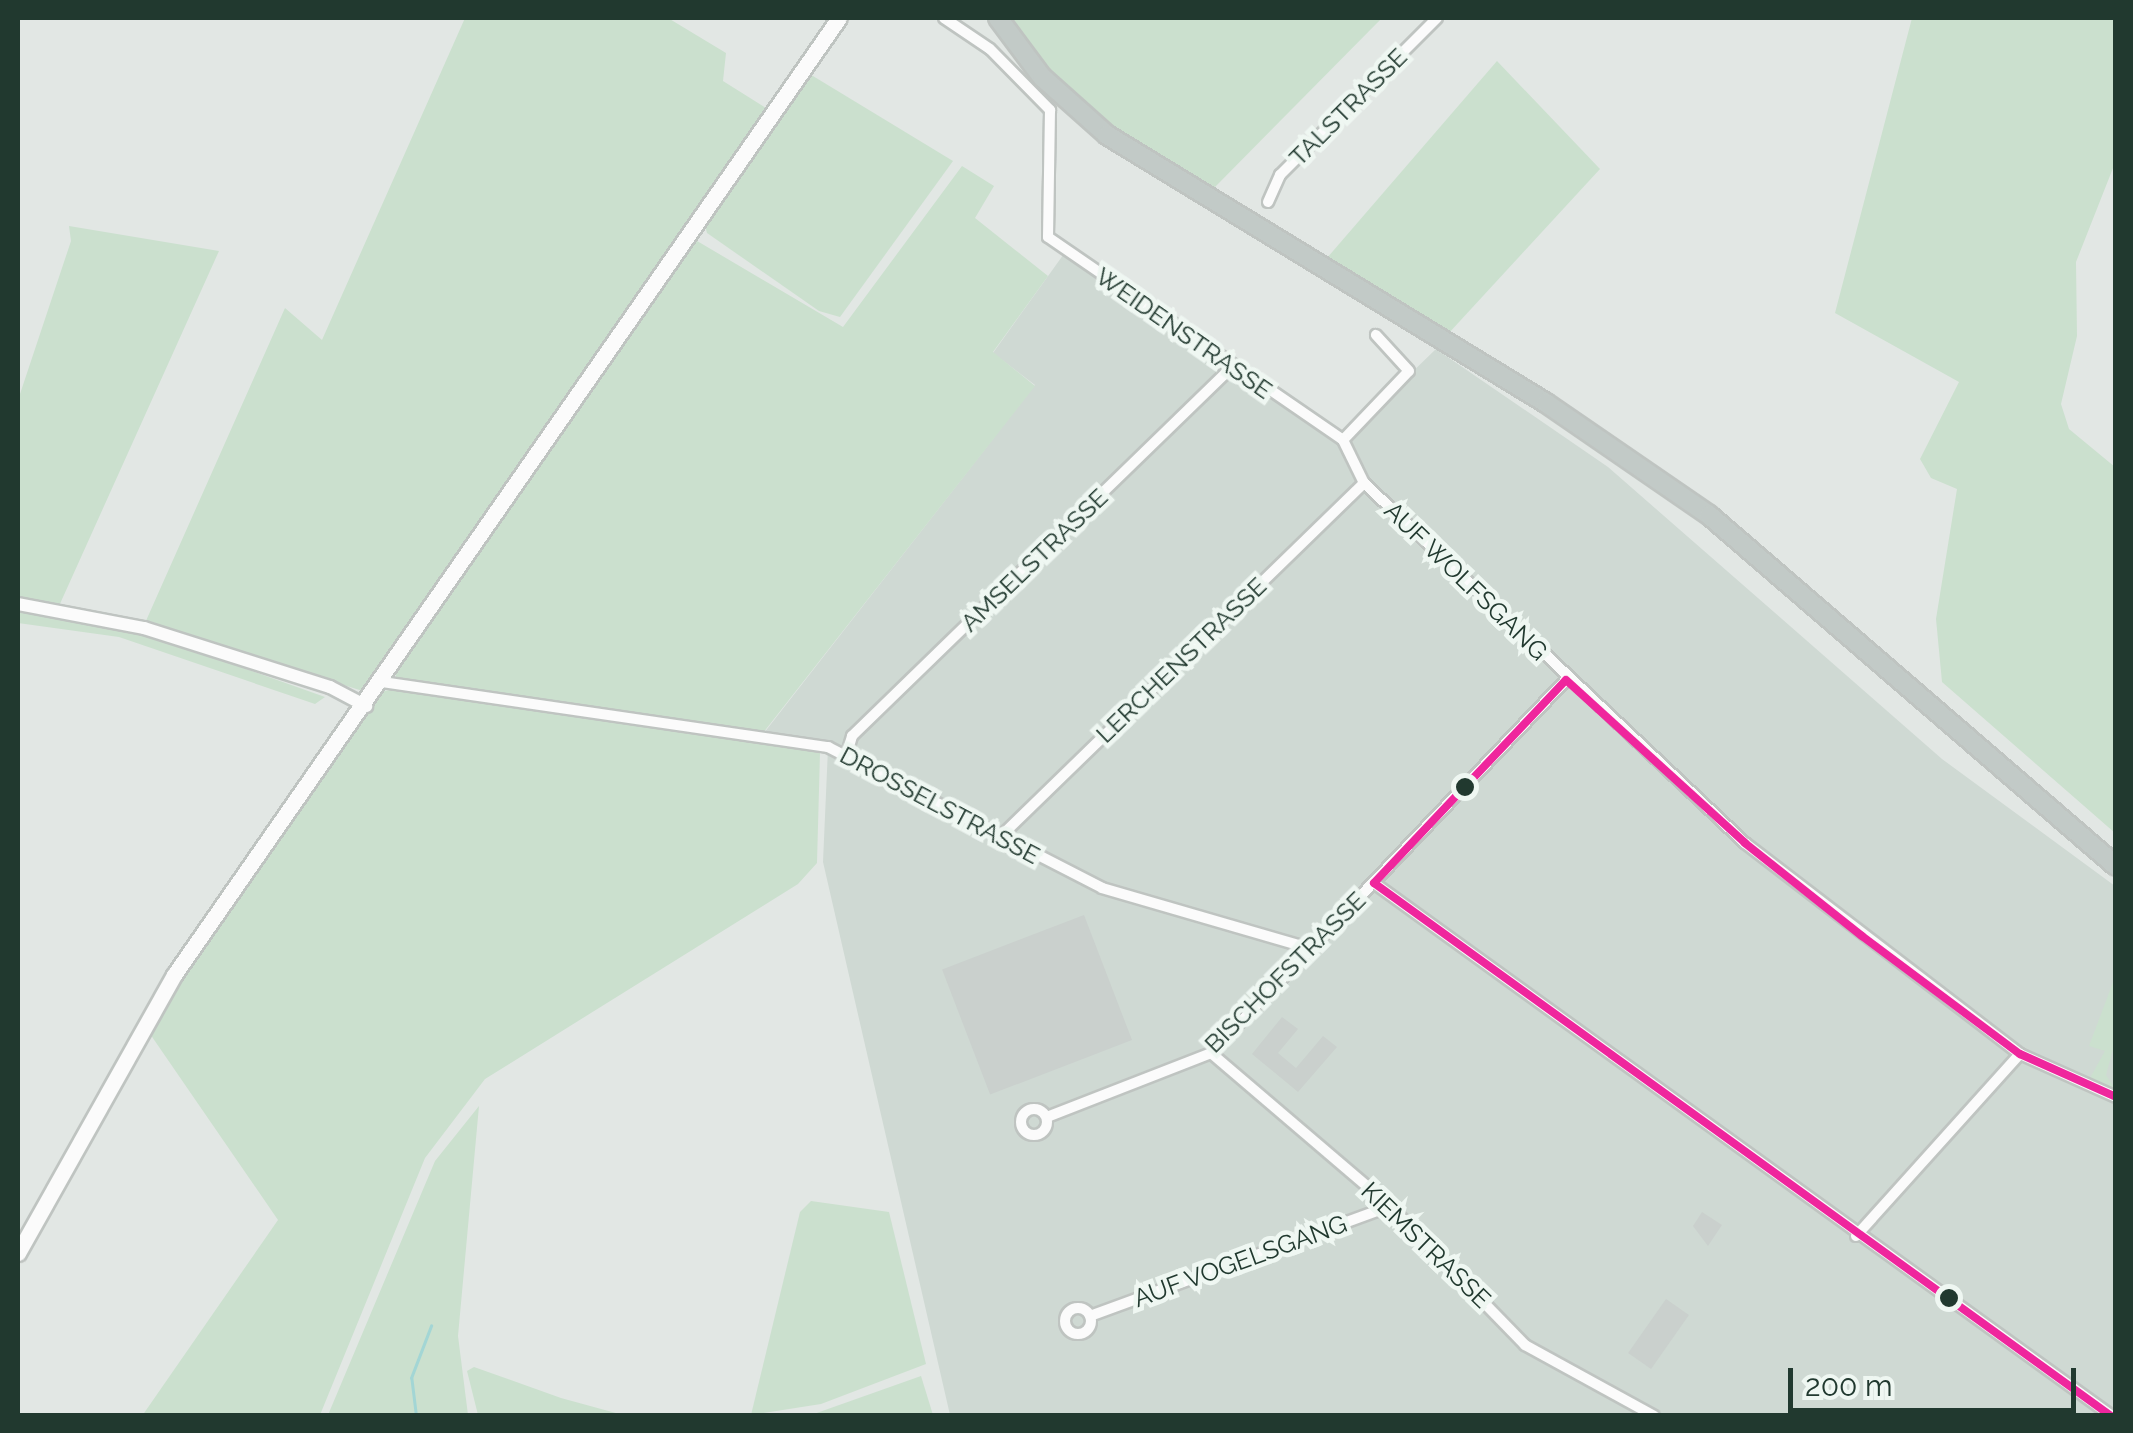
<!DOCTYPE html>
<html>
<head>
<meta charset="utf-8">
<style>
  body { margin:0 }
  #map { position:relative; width:2133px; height:1433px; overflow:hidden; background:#e2e7e4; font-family:Raleway,sans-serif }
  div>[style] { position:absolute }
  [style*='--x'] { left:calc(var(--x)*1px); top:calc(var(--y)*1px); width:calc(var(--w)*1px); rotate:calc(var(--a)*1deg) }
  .built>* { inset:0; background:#cfd9d3 }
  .green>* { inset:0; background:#cbe0ce }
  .stream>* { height:2.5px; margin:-1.25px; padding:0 1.25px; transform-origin:1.25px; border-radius:1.25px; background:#a3d6d5 }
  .building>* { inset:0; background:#cad0cd; transform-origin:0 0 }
  .roads { filter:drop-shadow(2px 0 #bfc4c1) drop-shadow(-2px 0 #bfc4c1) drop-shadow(0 2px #bfc4c1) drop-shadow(0 -2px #bfc4c1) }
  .minor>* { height:10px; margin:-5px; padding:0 5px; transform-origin:5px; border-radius:5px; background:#fbfbfb }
  .minor>.ring { margin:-5px; padding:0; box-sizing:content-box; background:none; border:10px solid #fbfbfb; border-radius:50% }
  .tertiary>* { height:12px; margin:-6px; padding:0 6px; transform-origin:6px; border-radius:6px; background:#fbfbfb }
  .secondary>* { height:15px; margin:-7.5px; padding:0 7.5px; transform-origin:7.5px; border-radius:7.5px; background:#fbfbfb }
  .trunk>* { height:18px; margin:-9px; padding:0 9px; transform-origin:9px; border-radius:9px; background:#c2cac7 }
  .bus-1>* { height:8px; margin:-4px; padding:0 4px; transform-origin:4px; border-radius:4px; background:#ef269d }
  .dots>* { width:28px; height:28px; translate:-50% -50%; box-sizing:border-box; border:5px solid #eff7f2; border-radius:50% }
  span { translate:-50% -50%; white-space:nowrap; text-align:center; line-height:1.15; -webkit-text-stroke:9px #eff7f2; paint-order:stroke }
  .street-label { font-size:25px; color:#21392f }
  .frame { position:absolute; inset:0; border:20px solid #21392f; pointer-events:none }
  .scale { position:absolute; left:1788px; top:1368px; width:288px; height:45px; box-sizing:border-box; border:5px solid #21392f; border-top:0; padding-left:12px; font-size:30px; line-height:35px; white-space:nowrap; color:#21392f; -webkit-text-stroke:8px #eff7f2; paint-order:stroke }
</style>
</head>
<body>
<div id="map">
  <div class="built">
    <div style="clip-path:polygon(1066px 251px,1342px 440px,1436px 349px,1608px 467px,1942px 759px,2115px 886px,2115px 1415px,950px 1415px,823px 862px,828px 748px,764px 733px,1035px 385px,993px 353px)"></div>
  </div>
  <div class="green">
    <div style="clip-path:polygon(465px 18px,668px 18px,726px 53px,723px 81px,769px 110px,366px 692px,145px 623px,285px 308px,322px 340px)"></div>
    <div style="clip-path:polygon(1009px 18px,1382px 18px,1214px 188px,1118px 133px,1056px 79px)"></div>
    <div style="clip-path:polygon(1912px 18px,2115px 18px,2115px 163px,2076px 262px,2077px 336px,2061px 404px,2069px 429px,2115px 467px,2115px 833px,1942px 682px,1936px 619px,1957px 489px,1931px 478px,1920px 459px,1959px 382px,1835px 313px)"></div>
    <div style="clip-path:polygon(1497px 61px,1600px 169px,1448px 334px,1327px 258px)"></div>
    <div style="clip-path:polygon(808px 73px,953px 161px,840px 317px,819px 311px,707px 233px,704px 222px)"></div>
    <div style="clip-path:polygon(962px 166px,994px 186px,975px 218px,1048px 276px,993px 352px,1035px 386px,763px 733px,396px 677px,395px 668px,692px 238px,843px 327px)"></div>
    <div style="clip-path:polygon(69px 226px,219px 251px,59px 606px,18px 601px,18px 400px,71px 241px)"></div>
    <div style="clip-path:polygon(18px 610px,153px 636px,325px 697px,315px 704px,119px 637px,18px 623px)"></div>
    <div style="clip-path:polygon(395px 689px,571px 709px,820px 753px,817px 863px,798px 884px,485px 1079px,425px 1158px,320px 1415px,142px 1416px,278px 1220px,148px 1031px,379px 692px)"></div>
    <div style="clip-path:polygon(2115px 977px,2115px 1042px,2106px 1075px,2115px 1089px,2090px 1078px,2105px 1051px,2089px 1046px)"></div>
    <div style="clip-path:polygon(479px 1106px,458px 1336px,468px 1415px,328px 1415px,435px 1161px)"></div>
    <div style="clip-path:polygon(811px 1201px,889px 1212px,926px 1364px,821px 1404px,751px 1415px,800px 1212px)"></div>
    <div style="clip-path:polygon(474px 1367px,561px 1398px,623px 1415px,478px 1415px,467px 1371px)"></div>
    <div style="clip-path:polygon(921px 1376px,933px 1415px,811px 1415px)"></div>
  </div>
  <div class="stream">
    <div style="--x:416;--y:1416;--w:38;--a:-97"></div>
    <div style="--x:411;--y:1378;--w:56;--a:-69"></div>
  </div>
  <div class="building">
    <div style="left:1084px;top:915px;width:134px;height:152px;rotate:69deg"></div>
    <div style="clip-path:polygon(1282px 1017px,1298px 1029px,1278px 1053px,1296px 1068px,1323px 1036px,1337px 1047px,1298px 1092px,1252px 1054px)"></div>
    <div style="clip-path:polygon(1702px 1212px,1722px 1225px,1708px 1246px,1693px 1226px)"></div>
    <div style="left:1666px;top:1299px;width:28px;height:66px;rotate:35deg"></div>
  </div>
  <div class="roads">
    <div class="minor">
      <div style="--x:944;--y:18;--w:55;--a:34"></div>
      <div style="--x:990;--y:49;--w:86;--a:45.5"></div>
      <div style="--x:1050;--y:110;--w:127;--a:90.9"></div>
      <div style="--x:1048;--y:237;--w:358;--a:34.5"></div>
      <div style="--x:1343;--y:440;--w:95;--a:-46.3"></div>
      <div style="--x:1409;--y:371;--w:49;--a:-132.5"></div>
      <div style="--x:1268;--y:202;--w:30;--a:-66"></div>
      <div style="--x:1280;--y:175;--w:222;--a:-45"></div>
      <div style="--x:1343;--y:440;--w:48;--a:64"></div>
      <div style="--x:1364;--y:483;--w:524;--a:43.38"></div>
      <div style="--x:1745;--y:843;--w:347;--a:37.5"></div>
      <div style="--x:2020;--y:1054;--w:105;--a:24.1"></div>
      <div style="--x:382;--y:682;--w:451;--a:8.3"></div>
      <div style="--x:828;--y:747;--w:308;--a:27.2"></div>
      <div style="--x:1102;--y:888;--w:216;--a:16.2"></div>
      <div style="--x:846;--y:757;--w:22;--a:-74"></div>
      <div style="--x:852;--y:736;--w:528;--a:-44.16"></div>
      <div style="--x:999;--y:838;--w:509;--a:-44.2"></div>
      <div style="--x:1374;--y:883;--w:910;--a:35.84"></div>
      <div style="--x:1211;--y:1053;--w:235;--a:40.5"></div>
      <div style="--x:1390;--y:1206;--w:194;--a:45.8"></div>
      <div style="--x:1525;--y:1345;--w:147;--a:28.8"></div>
      <div class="ring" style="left:1021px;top:1109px;width:16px;height:16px"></div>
      <div style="--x:1047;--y:1117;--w:176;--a:-21.3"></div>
      <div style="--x:1211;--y:1053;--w:515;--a:-46.42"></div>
      <div style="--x:1856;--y:1236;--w:245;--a:-48"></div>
      <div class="ring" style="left:1065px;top:1308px;width:16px;height:16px"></div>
      <div style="--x:1090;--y:1316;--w:320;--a:-20.1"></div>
    </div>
    <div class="tertiary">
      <div style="--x:18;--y:604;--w:128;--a:10.8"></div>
      <div style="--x:144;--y:628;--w:195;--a:17.6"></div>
      <div style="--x:330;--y:687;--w:41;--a:27.8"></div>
    </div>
    <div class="secondary">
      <div style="--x:18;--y:1253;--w:319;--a:-60.7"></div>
      <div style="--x:174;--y:975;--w:1165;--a:-55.21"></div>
    </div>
    <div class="trunk">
      <div style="--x:998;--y:18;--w:74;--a:53.3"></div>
      <div style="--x:1042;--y:77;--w:87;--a:41.7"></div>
      <div style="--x:1107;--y:135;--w:514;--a:31.4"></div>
      <div style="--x:1546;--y:403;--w:198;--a:34.5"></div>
      <div style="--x:1709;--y:515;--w:537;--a:40.77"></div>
    </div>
  </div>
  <div class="bus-1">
    <div style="--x:1566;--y:680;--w:242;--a:42.3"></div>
    <div style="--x:1745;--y:843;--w:149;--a:38.5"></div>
    <div style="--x:1862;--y:936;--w:197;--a:36.8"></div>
    <div style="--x:2020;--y:1054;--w:105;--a:24.1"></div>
    <div style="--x:1374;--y:883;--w:910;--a:35.87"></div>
    <div style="--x:1374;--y:883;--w:279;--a:-46.6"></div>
  </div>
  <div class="dots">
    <div style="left:1465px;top:787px;background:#21392f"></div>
    <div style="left:1949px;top:1298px;background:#21392f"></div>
  </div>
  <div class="street-label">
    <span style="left:1348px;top:107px;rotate:-45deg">TALSTRASSE</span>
    <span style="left:1184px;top:333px;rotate:35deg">WEIDENSTRASSE</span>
    <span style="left:1034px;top:560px;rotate:-44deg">AMSELSTRASSE</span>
    <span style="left:1466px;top:581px;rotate:44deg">AUF WOLFSGANG</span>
    <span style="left:1181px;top:660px;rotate:-44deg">LERCHENSTRASSE</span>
    <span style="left:940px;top:805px;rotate:28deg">DROSSELSTRASSE</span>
    <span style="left:1285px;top:972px;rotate:-45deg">BISCHOFSTRASSE</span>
    <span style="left:1426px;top:1245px;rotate:44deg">KIEMSTRASSE</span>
    <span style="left:1240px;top:1261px;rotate:-20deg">AUF VOGELSGANG</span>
  </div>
  <div class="frame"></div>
  <div class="scale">200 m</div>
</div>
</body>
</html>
